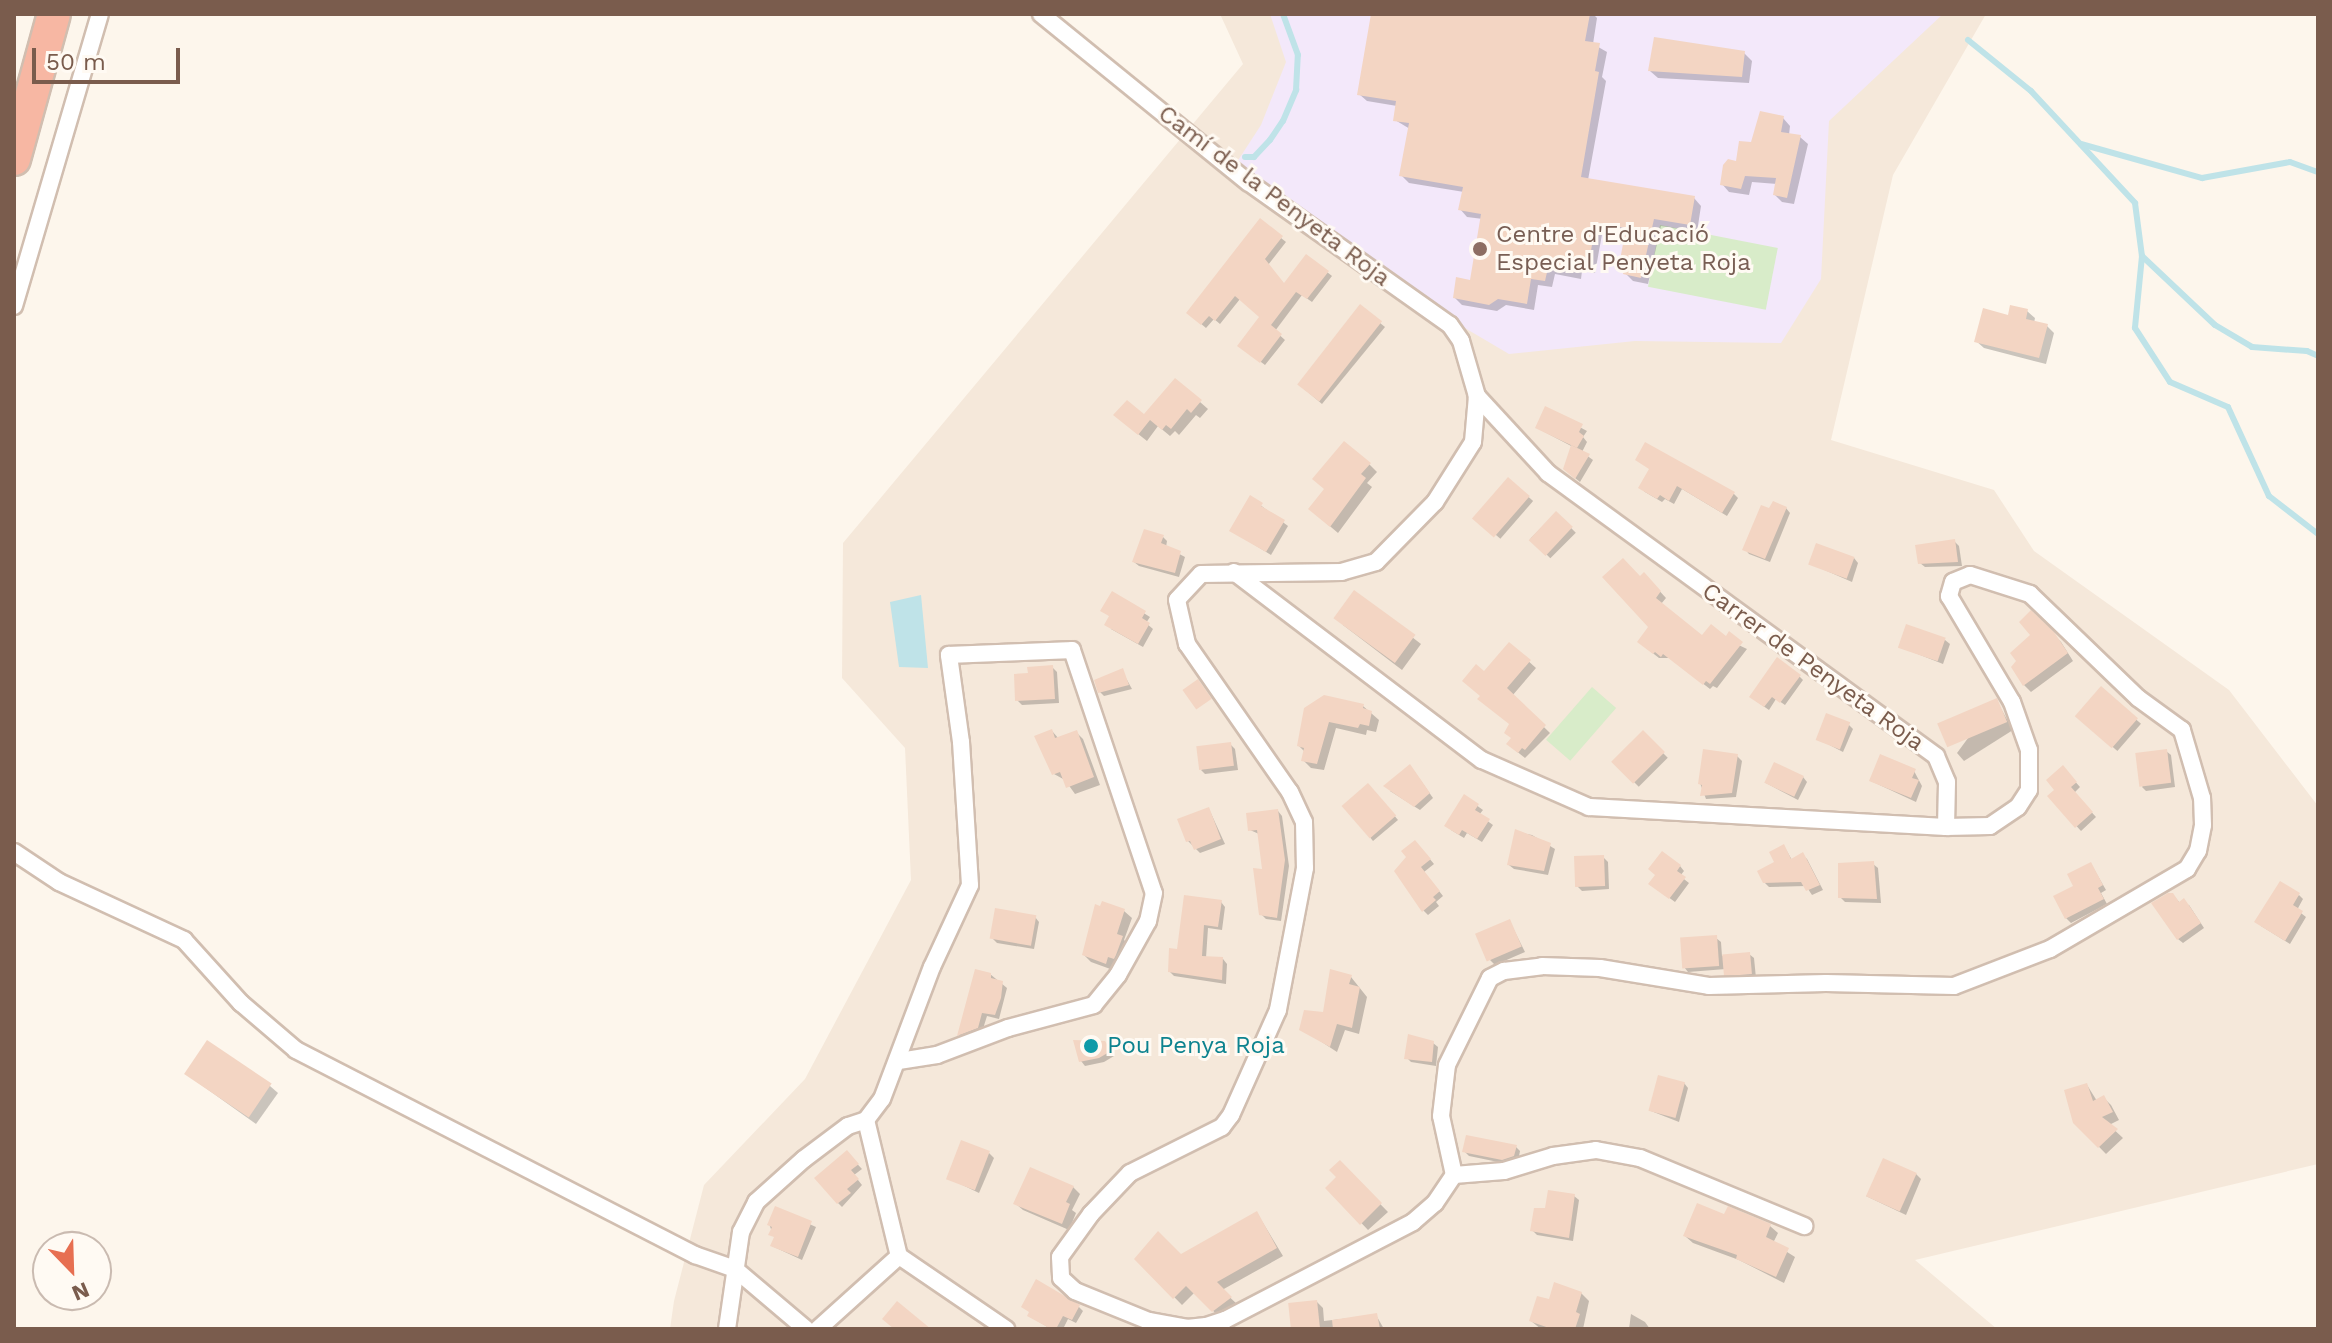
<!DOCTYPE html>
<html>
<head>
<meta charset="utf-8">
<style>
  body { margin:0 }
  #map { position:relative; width:2332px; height:1343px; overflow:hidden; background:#fdf6ec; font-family:"Work Sans",sans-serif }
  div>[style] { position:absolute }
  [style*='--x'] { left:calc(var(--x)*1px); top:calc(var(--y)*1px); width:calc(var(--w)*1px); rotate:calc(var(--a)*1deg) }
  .residential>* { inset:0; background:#f5e8da }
  .education>* { inset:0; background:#f3e8fa }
  .green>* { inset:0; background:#d8ecc9; transform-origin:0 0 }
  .water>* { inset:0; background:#bfe3e8 }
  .shadow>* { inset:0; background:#0003; transform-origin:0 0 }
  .stream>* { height:6px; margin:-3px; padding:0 3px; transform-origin:3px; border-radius:3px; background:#bfe3e8 }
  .building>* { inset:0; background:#f3d5c3; transform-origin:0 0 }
  .roads { filter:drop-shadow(2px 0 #d1beb0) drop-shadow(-2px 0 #d1beb0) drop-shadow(0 2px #d1beb0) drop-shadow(0 -2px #d1beb0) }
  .street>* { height:16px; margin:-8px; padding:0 8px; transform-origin:8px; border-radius:8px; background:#fff }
  .highway>* { height:32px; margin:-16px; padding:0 16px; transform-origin:16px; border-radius:16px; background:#f7b7a3 }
  .dots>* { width:22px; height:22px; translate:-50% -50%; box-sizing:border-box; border:4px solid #fffaf3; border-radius:50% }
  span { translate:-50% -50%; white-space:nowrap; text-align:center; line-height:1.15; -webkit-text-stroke:6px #fffaf3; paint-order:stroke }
  .street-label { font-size:24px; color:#7a5c4d }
  .education-label { font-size:24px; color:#785e54 }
  .left { translate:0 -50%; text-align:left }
  .culture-label { font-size:24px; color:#0d838f }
  .frame { position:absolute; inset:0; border:16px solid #7a5c4d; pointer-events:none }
  .north { position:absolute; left:32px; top:1231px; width:80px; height:80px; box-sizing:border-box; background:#fffaf3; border:2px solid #cabbb1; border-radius:50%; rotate:157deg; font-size:22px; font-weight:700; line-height:32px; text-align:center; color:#7a5c4d }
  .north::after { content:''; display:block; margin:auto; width:28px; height:36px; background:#e76f51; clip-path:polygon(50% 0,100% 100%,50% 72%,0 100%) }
  .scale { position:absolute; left:32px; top:48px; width:148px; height:36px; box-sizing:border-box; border:4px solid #7a5c4d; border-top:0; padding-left:10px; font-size:24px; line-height:28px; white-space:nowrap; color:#7a5c4d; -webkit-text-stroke:6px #fffaf3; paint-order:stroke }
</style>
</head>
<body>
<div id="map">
  <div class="residential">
    <div style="clip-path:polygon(1220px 14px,1986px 14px,1893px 175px,1831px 440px,1994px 490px,2034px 551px,2229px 690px,2318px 806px,2318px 1164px,1915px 1260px,1997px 1329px,670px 1329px,674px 1301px,704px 1185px,805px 1079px,911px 880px,905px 748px,842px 678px,843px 543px,1243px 64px)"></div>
  </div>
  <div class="education">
    <div style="clip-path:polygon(1270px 14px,1943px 14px,1829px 121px,1821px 279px,1781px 343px,1635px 341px,1509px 354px,1436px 311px,1235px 165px,1261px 125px,1286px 62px)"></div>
  </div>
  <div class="green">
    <div style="left:1660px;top:225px;width:120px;height:63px;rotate:11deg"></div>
    <div style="left:1592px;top:687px;width:32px;height:70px;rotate:41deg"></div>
  </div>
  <div class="water">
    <div style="clip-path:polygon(921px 595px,928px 668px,899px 667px,890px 602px)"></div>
  </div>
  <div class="shadow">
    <div style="clip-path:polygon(1373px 14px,1593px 14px,1597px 18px,1593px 44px,1607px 52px,1602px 77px,1606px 81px,1588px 180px,1694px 198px,1701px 206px,1697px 232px,1661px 226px,1648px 284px,1633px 281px,1625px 273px,1627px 264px,1622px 259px,1627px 234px,1603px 229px,1595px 273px,1582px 271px,1581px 279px,1555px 274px,1552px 287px,1538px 285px,1534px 310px,1506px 305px,1497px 311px,1462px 305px,1455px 298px,1472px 282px,1483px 219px,1467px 217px,1460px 209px,1464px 192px,1409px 183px,1402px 176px,1410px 129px,1395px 120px,1397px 106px,1367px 101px,1359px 94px)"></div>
    <div style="clip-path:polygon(1744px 53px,1752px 61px,1749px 83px,1658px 78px,1650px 71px)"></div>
    <div style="clip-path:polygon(1783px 118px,1790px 126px,1789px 135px,1800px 137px,1808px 144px,1794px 204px,1782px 202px,1775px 195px,1777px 184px,1752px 182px,1749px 195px,1729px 192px,1722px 184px,1752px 144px)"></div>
    <div style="clip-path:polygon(1281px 238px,1286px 242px,1268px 265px,1285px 285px,1327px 272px,1332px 276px,1312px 302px,1302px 295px,1275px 331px,1285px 340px,1265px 365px,1245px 350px,1262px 317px,1240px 299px,1220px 324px,1214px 319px,1206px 328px,1193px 317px)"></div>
    <div style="clip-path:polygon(1360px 307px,1385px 327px,1322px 404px,1303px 388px)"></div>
    <div style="clip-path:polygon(2027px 311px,2035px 318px,2034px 323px,2047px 326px,2054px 333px,2046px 364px,1984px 348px,1976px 341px,2009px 317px)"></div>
    <div style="clip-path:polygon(1200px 402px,1208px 409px,1200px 418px,1196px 415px,1179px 435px,1175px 431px,1170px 436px,1158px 426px,1147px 441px,1123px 422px)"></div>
    <div style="clip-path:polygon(1546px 409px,1587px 431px,1583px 437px,1587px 442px,1582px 452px,1593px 460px,1580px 482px,1570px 474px,1573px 447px,1537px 428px)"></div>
    <div style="clip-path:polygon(1646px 445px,1734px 494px,1738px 498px,1727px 516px,1682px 489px,1674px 504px,1665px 499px,1662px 502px,1645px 492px,1641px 488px,1651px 470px)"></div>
    <div style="clip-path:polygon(1369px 464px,1377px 472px,1367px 483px,1372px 487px,1338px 533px,1318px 516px)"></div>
    <div style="left:1509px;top:480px;width:32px;height:50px;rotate:41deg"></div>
    <div style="clip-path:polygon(1251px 498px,1288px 526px,1271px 555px,1232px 531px)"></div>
    <div style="clip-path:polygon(1786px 508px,1790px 513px,1770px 562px,1749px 554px,1745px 549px,1770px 511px)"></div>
    <div style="left:1556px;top:513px;width:28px;height:36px;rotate:45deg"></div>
    <div style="clip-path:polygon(1163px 537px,1167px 541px,1166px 547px,1185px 557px,1179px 577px,1139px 566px,1134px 562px)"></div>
    <div style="clip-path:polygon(1954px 541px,1959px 546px,1962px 566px,1925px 567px,1920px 563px)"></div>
    <div style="clip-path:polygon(1854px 558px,1858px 563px,1852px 582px,1811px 564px)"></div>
    <div style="clip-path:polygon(1644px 574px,1666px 598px,1661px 604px,1702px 638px,1726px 639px,1747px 649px,1717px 688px,1713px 686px,1710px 689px,1670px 658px,1659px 658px,1645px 647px,1651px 627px,1640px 578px)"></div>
    <div style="clip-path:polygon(1355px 593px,1421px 644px,1402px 670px,1343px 625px)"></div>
    <div style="clip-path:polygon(1113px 594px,1150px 617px,1146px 623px,1153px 629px,1143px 647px,1111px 629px,1111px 617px,1103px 611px)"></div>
    <div style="clip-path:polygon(2031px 613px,2061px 642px,2073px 661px,2031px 692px,2024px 685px,2032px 635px)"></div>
    <div style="clip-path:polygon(1945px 640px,1950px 644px,1943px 664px,1900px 647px)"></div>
    <div style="clip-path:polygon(1509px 644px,1536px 668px,1512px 696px,1550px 733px,1525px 758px,1515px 750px,1511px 725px,1484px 674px)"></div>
    <div style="clip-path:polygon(1052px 667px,1057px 672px,1059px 703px,1022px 705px,1017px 700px)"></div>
    <div style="clip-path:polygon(1122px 671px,1132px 689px,1104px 696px,1100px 692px)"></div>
    <div style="clip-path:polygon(1799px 676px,1803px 680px,1785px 705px,1776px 699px,1769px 710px,1756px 701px)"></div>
    <div style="left:2101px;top:689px;width:53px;height:36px;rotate:41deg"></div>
    <div style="clip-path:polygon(1996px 700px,2013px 730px,1964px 761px,1957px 753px)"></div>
    <div style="clip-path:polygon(1363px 706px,1379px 720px,1376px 732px,1367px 730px,1366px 735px,1336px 728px,1324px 770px,1311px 768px,1304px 761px,1305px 752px,1299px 746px,1306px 710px)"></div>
    <div style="clip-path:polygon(1848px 724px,1853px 729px,1843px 752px,1818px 739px)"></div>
    <div style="clip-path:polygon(1052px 731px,1059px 739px,1076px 732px,1083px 739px,1100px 785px,1075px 794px,1065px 780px,1054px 774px,1036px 737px)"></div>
    <div style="left:1643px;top:733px;width:35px;height:41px;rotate:45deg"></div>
    <div style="clip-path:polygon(1231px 745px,1235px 749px,1238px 770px,1205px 774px,1201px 770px)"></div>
    <div style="clip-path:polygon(2166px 751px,2171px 755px,2175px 787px,2146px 791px,2142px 787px)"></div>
    <div style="clip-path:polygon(1737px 756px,1742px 761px,1736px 797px,1706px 799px,1700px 783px)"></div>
    <div style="clip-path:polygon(2063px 768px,2080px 787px,2074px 793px,2096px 817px,2081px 831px,2050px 797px,2057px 790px)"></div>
    <div style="clip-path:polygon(1414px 771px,1433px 798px,1420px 810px,1390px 791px)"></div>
    <div style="clip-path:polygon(1914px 771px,1922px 786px,1916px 802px,1871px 781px)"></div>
    <div style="clip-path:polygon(1803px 777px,1807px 782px,1798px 800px,1766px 783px)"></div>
    <div style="clip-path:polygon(1373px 790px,1398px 820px,1373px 841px,1369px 836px)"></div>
    <div style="clip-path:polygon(1465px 797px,1483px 810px,1479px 815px,1493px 825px,1482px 842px,1467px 833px,1464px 838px,1451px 830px)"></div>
    <div style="clip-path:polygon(1209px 809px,1225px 844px,1200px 853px,1188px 841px)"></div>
    <div style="clip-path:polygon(1278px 811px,1282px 816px,1289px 866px,1281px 921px,1266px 919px,1261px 914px,1264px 872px,1259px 834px,1250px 830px)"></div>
    <div style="clip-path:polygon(1517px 832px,1532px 835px,1555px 849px,1548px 875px,1514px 869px,1509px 865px)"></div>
    <div style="clip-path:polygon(1784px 846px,1792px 860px,1802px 855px,1807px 859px,1823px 890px,1812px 895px,1806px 886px,1769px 887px,1764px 882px)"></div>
    <div style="clip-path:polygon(1420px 847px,1434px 864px,1424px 872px,1443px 896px,1436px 902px,1439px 906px,1428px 915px,1423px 910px)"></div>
    <div style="clip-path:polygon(1603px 857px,1608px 862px,1609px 889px,1582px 891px,1577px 886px)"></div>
    <div style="clip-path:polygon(1873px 864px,1878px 868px,1881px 903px,1845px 902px,1840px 897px)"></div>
    <div style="clip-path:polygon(2091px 864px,2106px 890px,2101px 893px,2107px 904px,2071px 923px,2066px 918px,2076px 887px)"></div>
    <div style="clip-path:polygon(1680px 866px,1684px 871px,1680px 876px,1689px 883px,1675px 902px,1656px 888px)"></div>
    <div style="clip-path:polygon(2173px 895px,2180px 903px,2189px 905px,2204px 928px,2183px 943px,2178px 939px)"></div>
    <div style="clip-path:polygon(2299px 895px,2303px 899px,2297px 910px,2306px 917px,2290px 944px,2261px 926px)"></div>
    <div style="clip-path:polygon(1221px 902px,1225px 907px,1222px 930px,1208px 928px,1206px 958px,1223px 959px,1227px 964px,1226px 984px,1174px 976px,1170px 972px,1178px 951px)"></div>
    <div style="clip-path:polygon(1124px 911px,1132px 918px,1124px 940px,1129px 945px,1113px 970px,1091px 962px,1084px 955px)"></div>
    <div style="clip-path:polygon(1035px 917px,1039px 922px,1034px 949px,997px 943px,992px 938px)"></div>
    <div style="clip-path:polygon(1510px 922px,1525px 952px,1495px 965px,1490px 960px)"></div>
    <div style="clip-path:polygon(1716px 938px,1721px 942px,1722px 956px,1749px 954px,1754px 958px,1756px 978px,1731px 978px,1726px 969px,1688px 972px,1684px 967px)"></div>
    <div style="clip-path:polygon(990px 974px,1007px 988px,999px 1019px,987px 1016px,982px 1032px,963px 1039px,959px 1035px)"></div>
    <div style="clip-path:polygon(1351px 977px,1367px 997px,1359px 1034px,1345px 1030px,1337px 1052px,1302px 1029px,1324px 1014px)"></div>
    <div style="clip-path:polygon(1433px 1043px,1438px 1047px,1436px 1066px,1411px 1062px,1407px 1058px)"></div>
    <div style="clip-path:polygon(1109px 1048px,1114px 1056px,1104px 1062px,1085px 1066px,1081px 1061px)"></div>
    <div style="clip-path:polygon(186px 1074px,270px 1086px,278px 1093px,256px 1124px)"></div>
    <div style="clip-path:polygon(1684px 1083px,1688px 1088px,1679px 1122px,1651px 1111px)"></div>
    <div style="clip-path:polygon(2087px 1085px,2097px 1101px,2104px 1098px,2111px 1105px,2119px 1120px,2109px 1125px,2123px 1138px,2106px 1154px,2075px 1122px)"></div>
    <div style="clip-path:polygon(1516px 1147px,1520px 1151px,1518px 1161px,1508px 1164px,1469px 1156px,1464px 1151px)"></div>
    <div style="clip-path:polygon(847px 1153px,862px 1169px,854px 1175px,862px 1185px,842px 1207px,838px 1203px)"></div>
    <div style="clip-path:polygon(989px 1153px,994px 1158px,979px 1193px,948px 1178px)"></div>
    <div style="clip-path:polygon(1340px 1163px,1388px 1212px,1368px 1230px,1328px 1188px,1339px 1177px)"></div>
    <div style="clip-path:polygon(1916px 1174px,1921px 1179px,1906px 1215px,1866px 1196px)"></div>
    <div style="clip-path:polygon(1073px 1187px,1080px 1194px,1072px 1210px,1076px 1213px,1069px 1230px,1023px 1210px,1015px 1203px)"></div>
    <div style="clip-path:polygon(1574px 1196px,1579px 1200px,1573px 1241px,1537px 1235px,1532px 1230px,1546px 1210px)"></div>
    <div style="clip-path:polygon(776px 1209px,816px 1227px,802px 1260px,772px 1246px,775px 1239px,769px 1224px)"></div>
    <div style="clip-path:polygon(1729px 1209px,1770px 1226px,1778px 1233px,1773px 1243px,1795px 1257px,1784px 1283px,1739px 1260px,1693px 1243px,1685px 1236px,1725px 1217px)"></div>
    <div style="clip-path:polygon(1257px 1213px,1283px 1256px,1222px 1290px,1238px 1305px,1220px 1318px,1195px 1292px,1182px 1305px,1137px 1259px,1181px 1257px)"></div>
    <div style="clip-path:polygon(1581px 1293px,1589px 1301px,1583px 1329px,1541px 1329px,1531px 1321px,1550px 1302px)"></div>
    <div style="clip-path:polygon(1317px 1302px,1323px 1308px,1324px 1321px,1376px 1315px,1384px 1329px,1293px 1329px)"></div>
    <div style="clip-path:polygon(1078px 1306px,1083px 1311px,1076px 1323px,1068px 1319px,1063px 1329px,1051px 1329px,1029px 1316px)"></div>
    <div style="clip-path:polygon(1631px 1314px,1645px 1322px,1650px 1329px,1629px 1329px)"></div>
  </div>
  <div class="stream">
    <div style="--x:1968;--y:40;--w:81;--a:39"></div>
    <div style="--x:2031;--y:91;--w:153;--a:47.1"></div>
    <div style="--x:2135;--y:203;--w:53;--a:82.5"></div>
    <div style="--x:2142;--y:256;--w:72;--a:95.6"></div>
    <div style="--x:2135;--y:328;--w:64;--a:57.1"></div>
    <div style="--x:2170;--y:382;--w:63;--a:23.3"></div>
    <div style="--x:2228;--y:407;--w:98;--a:65.3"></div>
    <div style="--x:2269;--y:496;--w:62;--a:37.8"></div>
    <div style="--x:2081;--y:144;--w:126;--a:15.7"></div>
    <div style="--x:2202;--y:178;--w:89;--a:-10.3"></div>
    <div style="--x:2290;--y:162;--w:30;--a:20"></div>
    <div style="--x:1245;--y:157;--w:9;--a:0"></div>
    <div style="--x:1254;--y:157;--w:23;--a:-47"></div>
    <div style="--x:1270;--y:140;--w:23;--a:-56"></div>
    <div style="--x:1283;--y:121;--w:34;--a:-67"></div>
    <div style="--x:1296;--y:90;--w:35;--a:-87"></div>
    <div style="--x:1298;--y:55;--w:44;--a:-110.1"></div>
    <div style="--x:2142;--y:256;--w:100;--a:43.4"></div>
    <div style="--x:2215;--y:325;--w:43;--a:30.7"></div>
    <div style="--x:2252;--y:347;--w:55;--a:4.2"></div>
    <div style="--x:2307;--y:351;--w:12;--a:24"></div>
  </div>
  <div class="building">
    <div style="clip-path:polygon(1371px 14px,1590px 14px,1585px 41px,1600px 43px,1595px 71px,1599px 72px,1581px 177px,1695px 196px,1690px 225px,1654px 219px,1641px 278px,1623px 274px,1625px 261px,1620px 260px,1626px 228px,1596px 223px,1588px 267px,1575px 265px,1574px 272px,1548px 268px,1545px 281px,1531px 279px,1527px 304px,1498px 299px,1489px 305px,1453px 298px,1456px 277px,1470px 280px,1481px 214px,1458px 210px,1463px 187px,1399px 176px,1409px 123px,1393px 121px,1396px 101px,1357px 95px)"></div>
    <div style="clip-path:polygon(1654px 37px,1745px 51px,1742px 77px,1648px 71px)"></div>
    <div style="clip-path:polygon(1760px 111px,1784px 116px,1781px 132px,1801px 135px,1787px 198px,1773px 195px,1776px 178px,1745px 176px,1741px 189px,1720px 185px,1723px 165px,1728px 159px,1736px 161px,1739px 141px,1751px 142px)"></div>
    <div style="clip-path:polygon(1260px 218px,1283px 236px,1265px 259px,1284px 283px,1306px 254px,1329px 271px,1307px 299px,1296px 292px,1290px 300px,1271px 325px,1282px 334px,1260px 363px,1237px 346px,1259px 317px,1235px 296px,1215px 321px,1209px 316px,1201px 325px,1186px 313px)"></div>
    <div style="left:1360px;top:304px;width:28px;height:102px;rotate:38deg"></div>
    <div style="clip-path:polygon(2010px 305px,2028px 309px,2026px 319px,2048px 324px,2039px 358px,1974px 342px,1983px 308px,2008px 315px)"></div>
    <div style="clip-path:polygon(1175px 378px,1202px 400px,1191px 413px,1187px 409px,1171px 429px,1166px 425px,1162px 430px,1150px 420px,1138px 435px,1113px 415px,1127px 400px,1144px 414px)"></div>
    <div style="clip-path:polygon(1545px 406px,1583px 424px,1579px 432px,1584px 436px,1577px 448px,1535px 428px)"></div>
    <div style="clip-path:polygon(1344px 441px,1371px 463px,1361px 474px,1366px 478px,1330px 527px,1308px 509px,1324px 489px,1312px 479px)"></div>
    <div style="clip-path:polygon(1645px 442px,1735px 492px,1722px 513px,1677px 486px,1669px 501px,1660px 495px,1657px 499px,1638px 488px,1649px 469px,1635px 460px)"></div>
    <div style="clip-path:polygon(1571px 445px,1590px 454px,1575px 479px,1563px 469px)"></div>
    <div style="left:1508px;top:477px;width:29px;height:55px;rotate:41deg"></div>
    <div style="clip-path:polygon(1250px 495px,1263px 503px,1261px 506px,1285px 520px,1266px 552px,1229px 531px)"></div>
    <div style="clip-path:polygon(1773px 501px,1787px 507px,1765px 559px,1742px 550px,1761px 505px,1769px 508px)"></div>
    <div style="left:1556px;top:511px;width:23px;height:40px;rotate:43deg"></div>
    <div style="clip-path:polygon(1144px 529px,1164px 535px,1161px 543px,1181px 551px,1175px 573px,1132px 562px)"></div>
    <div style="clip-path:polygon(1955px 539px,1958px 562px,1918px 564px,1915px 545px)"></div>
    <div style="left:1816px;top:543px;width:41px;height:23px;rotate:20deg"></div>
    <div style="clip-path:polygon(1623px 558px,1640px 576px,1644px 572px,1661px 591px,1656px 598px,1702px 635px,1711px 624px,1726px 636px,1729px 631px,1743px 642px,1710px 684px,1706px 681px,1703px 685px,1663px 654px,1661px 657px,1655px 652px,1653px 654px,1637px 642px,1648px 627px,1602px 577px)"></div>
    <div style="left:1354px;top:590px;width:76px;height:35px;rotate:36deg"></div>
    <div style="clip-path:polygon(1112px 591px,1146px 611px,1142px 618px,1150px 623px,1138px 644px,1104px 625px,1109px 616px,1100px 611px)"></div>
    <div style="clip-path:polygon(2031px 610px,2054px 632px,2068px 653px,2023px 686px,2011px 667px,2016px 661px,2010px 653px,2030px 635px,2019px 622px)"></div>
    <div style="left:1906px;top:624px;width:42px;height:25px;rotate:19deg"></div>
    <div style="clip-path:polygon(1509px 642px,1531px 660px,1507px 688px,1546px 725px,1525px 750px,1522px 748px,1518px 753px,1506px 744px,1511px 738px,1504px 733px,1509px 724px,1477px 699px,1480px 696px,1462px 681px,1476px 664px,1484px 671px)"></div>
    <div style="clip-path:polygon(1777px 657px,1801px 675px,1780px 703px,1772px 697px,1764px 707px,1749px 697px)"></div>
    <div style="clip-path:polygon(1053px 665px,1055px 699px,1015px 701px,1014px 674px,1028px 673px,1027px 667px)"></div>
    <div style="clip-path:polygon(1123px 668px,1129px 685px,1098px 693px,1094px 680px)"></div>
    <div style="left:1198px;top:679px;width:24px;height:19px;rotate:55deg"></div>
    <div style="left:2101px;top:686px;width:49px;height:40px;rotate:41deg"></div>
    <div style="clip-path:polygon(1324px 695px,1364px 704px,1363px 708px,1372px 711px,1369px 726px,1360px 724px,1358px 728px,1329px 722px,1317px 764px,1301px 761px,1304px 748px,1297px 746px,1304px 708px)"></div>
    <div style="left:1997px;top:698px;width:26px;height:65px;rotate:67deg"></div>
    <div style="left:1826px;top:713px;width:26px;height:29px;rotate:21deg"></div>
    <div style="clip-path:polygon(1052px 729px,1055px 738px,1077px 730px,1094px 777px,1066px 788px,1060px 772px,1052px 775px,1034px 736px)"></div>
    <div style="left:1643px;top:730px;width:31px;height:45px;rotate:45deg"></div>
    <div style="left:1231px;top:742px;width:24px;height:35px;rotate:83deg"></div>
    <div style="clip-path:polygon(1703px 749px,1738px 754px,1732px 793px,1700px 796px,1702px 785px,1698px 784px)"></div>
    <div style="left:2167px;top:749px;width:34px;height:32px;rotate:83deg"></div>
    <div style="clip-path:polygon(1880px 754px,1916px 769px,1912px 778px,1919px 780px,1911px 798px,1869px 781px)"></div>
    <div style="left:1774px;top:762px;width:33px;height:23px;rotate:25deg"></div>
    <div style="clip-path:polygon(1410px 764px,1430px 793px,1414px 807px,1383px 786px)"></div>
    <div style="clip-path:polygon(2063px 765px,2077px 782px,2071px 787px,2093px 812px,2075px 828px,2047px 796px,2054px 790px,2046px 780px)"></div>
    <div style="left:1368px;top:783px;width:43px;height:35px;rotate:49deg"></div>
    <div style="clip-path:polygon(1464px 794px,1479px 804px,1475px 810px,1490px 819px,1477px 839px,1462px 830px,1459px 835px,1444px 826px)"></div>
    <div style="clip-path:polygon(1209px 807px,1221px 839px,1194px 850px,1190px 841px,1186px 842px,1177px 819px)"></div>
    <div style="clip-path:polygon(1278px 809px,1285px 860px,1277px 918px,1259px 915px,1253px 868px,1262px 869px,1257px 830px,1248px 831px,1246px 813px)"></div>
    <div style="clip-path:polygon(1515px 829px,1551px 843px,1544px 871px,1507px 865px)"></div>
    <div style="clip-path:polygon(1415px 840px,1431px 859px,1421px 867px,1440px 891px,1433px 897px,1436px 900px,1422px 912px,1394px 871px,1406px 857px,1401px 851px)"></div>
    <div style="clip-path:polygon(1784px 844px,1791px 859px,1803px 852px,1820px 885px,1806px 891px,1801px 882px,1763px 883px,1757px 871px,1774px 862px,1769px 852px)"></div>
    <div style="clip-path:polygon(1662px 851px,1681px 865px,1677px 871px,1686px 877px,1669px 899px,1648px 884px,1655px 875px,1648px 869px)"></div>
    <div style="left:1604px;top:855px;width:31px;height:30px;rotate:88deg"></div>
    <div style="clip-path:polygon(1874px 861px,1877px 899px,1838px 898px,1838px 863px)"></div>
    <div style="clip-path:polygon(2091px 862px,2103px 885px,2098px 888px,2104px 899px,2065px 919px,2053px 896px,2073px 886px,2067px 874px)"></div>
    <div style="clip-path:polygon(2280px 881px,2300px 893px,2293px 905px,2303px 911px,2285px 941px,2254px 922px)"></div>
    <div style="clip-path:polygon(2168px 893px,2173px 893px,2179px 902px,2184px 898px,2201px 923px,2177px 940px,2151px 903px)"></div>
    <div style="clip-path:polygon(1184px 895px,1222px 900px,1218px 927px,1204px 925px,1202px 956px,1223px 957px,1222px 980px,1168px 972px,1169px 948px,1177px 949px)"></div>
    <div style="clip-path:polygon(1102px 901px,1125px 909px,1117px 934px,1123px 936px,1116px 955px,1114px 959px,1108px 957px,1106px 964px,1082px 955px,1095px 904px,1100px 906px)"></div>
    <div style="left:995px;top:908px;width:42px;height:31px;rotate:10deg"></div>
    <div style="left:1510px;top:919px;width:30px;height:38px;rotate:67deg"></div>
    <div style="left:1717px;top:935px;width:31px;height:37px;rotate:86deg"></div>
    <div style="left:1750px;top:952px;width:22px;height:28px;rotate:85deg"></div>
    <div style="clip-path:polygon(975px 969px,991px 973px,991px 978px,1003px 981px,1001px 998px,995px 1015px,982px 1013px,978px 1028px,957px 1036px)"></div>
    <div style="clip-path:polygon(1330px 969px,1352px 975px,1349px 984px,1360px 987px,1352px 1028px,1337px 1024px,1330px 1047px,1299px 1030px,1304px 1010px,1323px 1012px)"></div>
    <div style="clip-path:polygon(1408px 1034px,1434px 1041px,1432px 1062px,1404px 1059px)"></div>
    <div style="left:207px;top:1040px;width:78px;height:41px;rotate:34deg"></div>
    <div style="clip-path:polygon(1073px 1040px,1105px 1041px,1111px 1051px,1099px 1058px,1079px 1062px)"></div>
    <div style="left:1658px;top:1075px;width:28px;height:37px;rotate:15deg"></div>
    <div style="clip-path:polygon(2087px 1083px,2093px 1101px,2104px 1095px,2113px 1112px,2102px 1117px,2118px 1129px,2098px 1148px,2073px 1123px,2064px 1090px)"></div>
    <div style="clip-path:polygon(1466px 1135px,1517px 1145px,1514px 1156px,1502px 1160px,1462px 1152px)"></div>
    <div style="left:961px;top:1140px;width:31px;height:42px;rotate:21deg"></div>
    <div style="clip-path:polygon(847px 1150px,859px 1164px,851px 1170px,859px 1179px,847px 1189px,851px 1193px,837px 1204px,814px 1178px)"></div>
    <div style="left:1883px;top:1158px;width:37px;height:42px;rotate:24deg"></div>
    <div style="clip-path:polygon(1340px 1160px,1382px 1203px,1360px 1225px,1325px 1188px,1336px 1177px,1329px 1170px)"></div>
    <div style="clip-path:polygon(1030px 1167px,1074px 1186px,1066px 1202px,1070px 1204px,1062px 1224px,1013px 1204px)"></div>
    <div style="clip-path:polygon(1548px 1190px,1575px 1194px,1569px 1238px,1530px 1231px,1534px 1208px,1545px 1208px)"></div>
    <div style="clip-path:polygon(1697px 1203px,1724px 1214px,1728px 1206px,1771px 1224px,1766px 1237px,1789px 1248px,1776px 1277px,1736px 1259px,1737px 1255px,1683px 1236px)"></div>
    <div style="clip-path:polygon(775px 1206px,812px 1221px,798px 1257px,770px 1246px,774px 1237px,768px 1235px,772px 1227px,767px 1225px)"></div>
    <div style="clip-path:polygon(1257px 1211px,1277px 1248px,1217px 1282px,1232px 1297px,1212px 1312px,1186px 1286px,1173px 1299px,1134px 1259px,1158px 1231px,1181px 1254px)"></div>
    <div style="clip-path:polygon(1036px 1279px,1080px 1305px,1072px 1320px,1063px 1316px,1056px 1329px,1051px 1329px,1027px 1316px,1029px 1312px,1021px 1307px)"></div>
    <div style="clip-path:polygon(1554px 1282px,1582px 1292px,1576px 1312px,1580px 1314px,1575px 1329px,1552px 1329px,1529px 1321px,1537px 1296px,1549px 1299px)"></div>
    <div style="left:1317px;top:1300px;width:29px;height:29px;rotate:84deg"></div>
    <div style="clip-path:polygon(897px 1301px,931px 1329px,894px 1329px,882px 1319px)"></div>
    <div style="clip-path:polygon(1377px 1313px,1380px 1329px,1333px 1329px,1332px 1320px)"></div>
  </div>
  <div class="roads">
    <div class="street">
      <div style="--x:1041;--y:14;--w:267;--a:39.1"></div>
      <div style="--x:1248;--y:182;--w:247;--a:35.3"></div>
      <div style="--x:1450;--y:325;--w:19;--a:55"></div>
      <div style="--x:1461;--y:341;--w:57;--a:73.8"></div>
      <div style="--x:1477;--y:396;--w:46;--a:95"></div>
      <div style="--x:1473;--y:442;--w:71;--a:122.3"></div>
      <div style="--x:1435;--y:502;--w:84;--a:134.5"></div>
      <div style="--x:1376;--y:562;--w:35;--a:164"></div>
      <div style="--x:1342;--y:572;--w:141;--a:179.2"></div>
      <div style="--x:1201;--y:574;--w:35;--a:133"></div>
      <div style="--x:1177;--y:600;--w:45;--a:77.2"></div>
      <div style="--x:1187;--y:644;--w:180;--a:55.2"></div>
      <div style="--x:1290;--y:792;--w:33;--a:65"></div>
      <div style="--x:1304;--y:822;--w:46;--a:88.8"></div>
      <div style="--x:1305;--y:868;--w:145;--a:100.8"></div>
      <div style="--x:1278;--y:1010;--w:115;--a:114.1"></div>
      <div style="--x:1231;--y:1115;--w:15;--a:127"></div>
      <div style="--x:1222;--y:1127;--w:103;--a:153.4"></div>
      <div style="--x:1130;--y:1173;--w:57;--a:133.6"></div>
      <div style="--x:1091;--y:1214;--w:53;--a:125.8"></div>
      <div style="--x:1060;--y:1257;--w:21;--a:87"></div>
      <div style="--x:1061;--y:1278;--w:19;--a:43"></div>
      <div style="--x:1075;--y:1291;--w:80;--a:22.1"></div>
      <div style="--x:1149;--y:1321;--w:39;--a:10"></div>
      <div style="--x:1187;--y:1328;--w:19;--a:-6"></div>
      <div style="--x:1206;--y:1326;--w:20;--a:-18"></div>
      <div style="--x:1225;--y:1320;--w:212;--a:-27.5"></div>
      <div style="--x:1413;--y:1222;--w:29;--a:-41"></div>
      <div style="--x:1435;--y:1203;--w:34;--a:-56"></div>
      <div style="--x:1454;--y:1175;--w:50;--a:-4.6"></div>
      <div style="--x:1504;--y:1171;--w:51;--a:-17"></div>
      <div style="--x:1553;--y:1156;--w:43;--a:-7.9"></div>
      <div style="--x:1596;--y:1150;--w:45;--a:10.3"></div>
      <div style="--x:1640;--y:1158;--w:178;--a:22.5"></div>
      <div style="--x:14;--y:306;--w:304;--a:-73.6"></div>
      <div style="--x:1234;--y:572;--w:311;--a:37.2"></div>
      <div style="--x:1482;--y:760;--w:117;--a:23.7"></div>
      <div style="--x:1589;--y:807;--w:358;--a:3.2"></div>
      <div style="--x:14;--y:852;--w:54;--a:33.7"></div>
      <div style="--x:59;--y:882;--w:138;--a:24.9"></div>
      <div style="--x:184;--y:940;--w:85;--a:47.9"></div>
      <div style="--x:241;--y:1003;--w:72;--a:40.5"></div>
      <div style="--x:296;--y:1050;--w:449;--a:27.2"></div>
      <div style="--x:695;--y:1255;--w:42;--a:19.3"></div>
      <div style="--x:735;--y:1269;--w:93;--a:40.2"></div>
      <div style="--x:866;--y:1120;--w:140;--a:76.4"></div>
      <div style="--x:899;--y:1256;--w:130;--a:34.3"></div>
      <div style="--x:1454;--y:1175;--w:60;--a:-102.4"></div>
      <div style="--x:1441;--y:1116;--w:51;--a:-83.3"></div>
      <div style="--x:1447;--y:1065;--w:97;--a:-63.7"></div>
      <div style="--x:1490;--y:978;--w:16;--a:-27"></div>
      <div style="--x:1504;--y:971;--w:38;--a:-7"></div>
      <div style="--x:1542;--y:966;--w:58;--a:2"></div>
      <div style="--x:1600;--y:968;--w:110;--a:9.4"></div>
      <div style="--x:1709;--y:986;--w:117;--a:-1.5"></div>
      <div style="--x:1826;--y:983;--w:128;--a:1.3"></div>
      <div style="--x:1954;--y:986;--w:103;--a:-21.1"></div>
      <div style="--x:2050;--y:949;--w:159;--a:-30.3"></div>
      <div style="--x:2187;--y:869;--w:21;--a:-59"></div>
      <div style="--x:2198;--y:851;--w:26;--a:-79"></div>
      <div style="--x:2203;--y:825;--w:27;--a:-92"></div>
      <div style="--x:2202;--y:798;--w:71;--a:-106.4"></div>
      <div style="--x:2182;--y:730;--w:54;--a:-144"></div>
      <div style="--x:2138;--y:698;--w:150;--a:-136.1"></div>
      <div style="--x:2030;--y:594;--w:63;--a:-162.4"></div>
      <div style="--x:1970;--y:575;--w:18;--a:158"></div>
      <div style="--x:1953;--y:582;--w:15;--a:106"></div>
      <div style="--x:1949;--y:596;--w:123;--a:59.3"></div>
      <div style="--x:2012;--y:702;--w:51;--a:70.5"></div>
      <div style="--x:2029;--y:750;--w:40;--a:90"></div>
      <div style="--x:2029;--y:790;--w:20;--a:123"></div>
      <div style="--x:2018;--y:807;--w:34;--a:146"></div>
      <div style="--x:1990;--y:826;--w:44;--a:178.7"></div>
      <div style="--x:1946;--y:827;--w:45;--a:-88.7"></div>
      <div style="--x:1947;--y:782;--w:28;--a:-113"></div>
      <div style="--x:1936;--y:756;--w:480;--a:-143.9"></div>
      <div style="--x:1548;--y:473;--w:105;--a:-132.7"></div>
      <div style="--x:727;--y:1329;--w:98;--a:-81.8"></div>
      <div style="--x:741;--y:1232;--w:34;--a:-63"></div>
      <div style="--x:756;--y:1202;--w:64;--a:-41.9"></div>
      <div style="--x:804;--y:1159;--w:55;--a:-36.9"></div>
      <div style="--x:848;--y:1126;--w:19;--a:-18"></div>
      <div style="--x:866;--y:1120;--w:26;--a:-53"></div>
      <div style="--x:882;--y:1099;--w:141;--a:-69.3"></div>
      <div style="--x:932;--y:967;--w:90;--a:-65.1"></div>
      <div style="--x:970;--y:885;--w:143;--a:-93.6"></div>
      <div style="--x:961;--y:742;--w:88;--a:-97.9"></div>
      <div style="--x:949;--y:655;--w:123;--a:-2.3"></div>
      <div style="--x:1072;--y:650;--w:256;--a:71.4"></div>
      <div style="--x:1154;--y:893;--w:29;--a:102"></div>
      <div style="--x:1148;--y:921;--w:62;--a:119.1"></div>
      <div style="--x:1118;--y:975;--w:38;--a:129"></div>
      <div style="--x:1094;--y:1005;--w:89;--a:165"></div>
      <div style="--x:1008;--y:1028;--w:76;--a:159.2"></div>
      <div style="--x:937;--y:1055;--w:39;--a:171"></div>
      <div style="--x:818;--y:1329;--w:109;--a:-42"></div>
    </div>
    <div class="highway">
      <div style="--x:14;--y:159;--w:150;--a:-74.6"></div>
    </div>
  </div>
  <div class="dots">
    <div style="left:1480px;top:249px;background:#8d6e63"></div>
    <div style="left:1091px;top:1046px;background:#0f9aa8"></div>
  </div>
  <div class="street-label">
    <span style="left:1274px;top:196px;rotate:37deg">Camí de la Penyeta Roja</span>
    <span style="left:1813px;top:667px;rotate:36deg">Carrer de Penyeta Roja</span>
  </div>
  <div class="education-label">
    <span class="left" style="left:1496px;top:249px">Centre d'Educació<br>Especial Penyeta Roja</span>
  </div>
  <div class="culture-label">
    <span class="left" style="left:1107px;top:1046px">Pou Penya Roja</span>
  </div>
  <div class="frame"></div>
  <div class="north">N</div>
  <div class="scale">50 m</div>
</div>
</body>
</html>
